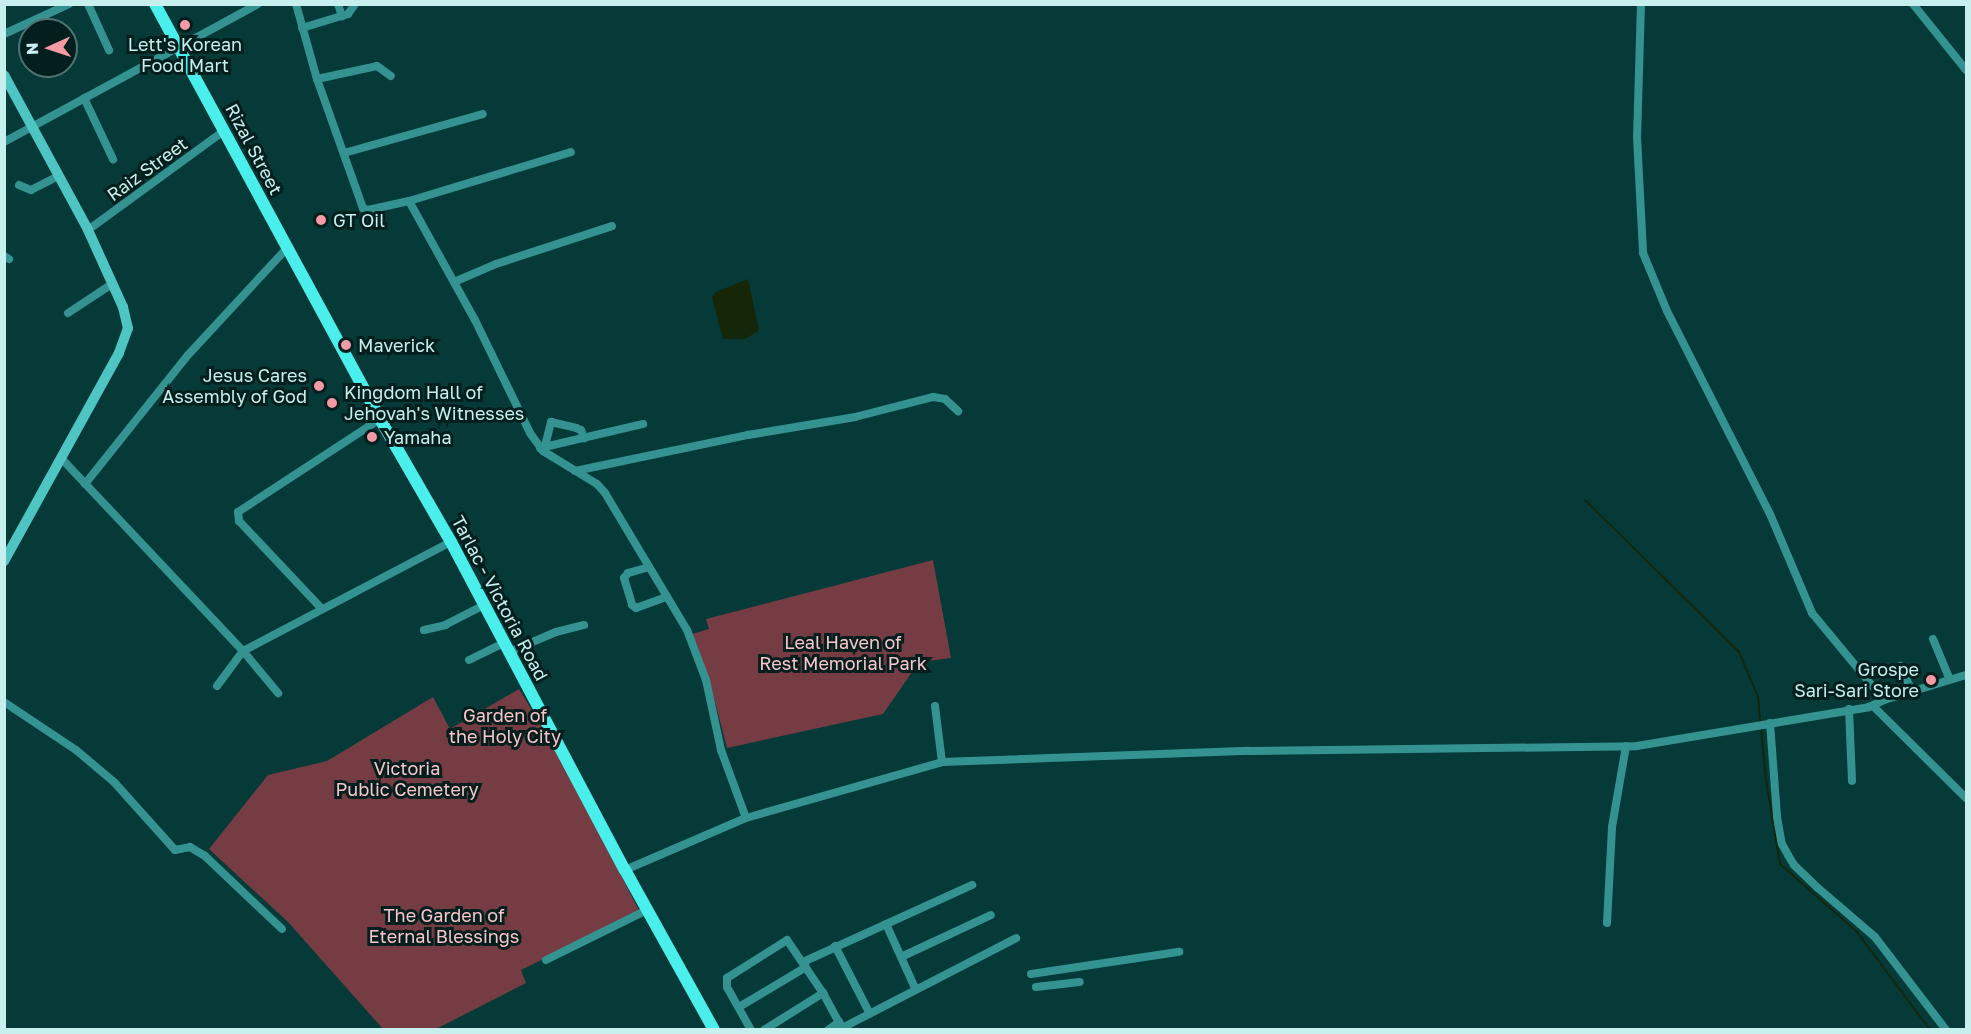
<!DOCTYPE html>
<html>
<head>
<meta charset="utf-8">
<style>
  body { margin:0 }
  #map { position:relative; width:1971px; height:1034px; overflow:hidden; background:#053a39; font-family:"Golos Text",sans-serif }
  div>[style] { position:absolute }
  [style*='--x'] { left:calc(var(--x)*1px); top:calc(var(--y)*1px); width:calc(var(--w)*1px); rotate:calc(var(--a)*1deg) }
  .green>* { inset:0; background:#753c43 }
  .water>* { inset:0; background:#162608 }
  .stream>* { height:2px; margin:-1px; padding:0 1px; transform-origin:1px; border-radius:1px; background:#162608 }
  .minor>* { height:8px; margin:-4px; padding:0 4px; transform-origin:4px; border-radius:4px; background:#349391 }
  .secondary>* { height:10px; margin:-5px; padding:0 5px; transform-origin:5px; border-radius:5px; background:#4ec5c2 }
  .primary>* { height:12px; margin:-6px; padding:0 6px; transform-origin:6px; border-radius:6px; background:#4aeeeb }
  .dots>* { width:16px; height:16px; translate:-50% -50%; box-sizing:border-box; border:3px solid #021f1e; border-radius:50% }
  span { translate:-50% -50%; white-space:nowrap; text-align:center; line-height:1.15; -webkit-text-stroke:6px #021f1e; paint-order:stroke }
  .poi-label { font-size:18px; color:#c6efed }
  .left { translate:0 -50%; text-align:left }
  .right { translate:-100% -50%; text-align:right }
  .street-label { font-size:18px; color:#c6efed }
  .park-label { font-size:18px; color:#fdc4c9 }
  .frame { position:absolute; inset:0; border:6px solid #c6efed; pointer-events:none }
  .north { position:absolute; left:18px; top:18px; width:60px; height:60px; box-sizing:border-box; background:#021f1e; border:2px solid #507271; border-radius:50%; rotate:267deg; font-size:16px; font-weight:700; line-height:24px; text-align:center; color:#c6efed }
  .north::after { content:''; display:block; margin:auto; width:21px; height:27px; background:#f49aa4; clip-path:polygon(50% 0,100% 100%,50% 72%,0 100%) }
</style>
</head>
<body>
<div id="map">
  <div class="green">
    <div style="clip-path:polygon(933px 560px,951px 658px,919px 662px,883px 714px,727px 748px,709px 679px,692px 634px,709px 629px,706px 619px)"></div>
    <div style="clip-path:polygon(519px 689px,549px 738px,640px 912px,521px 970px,526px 983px,436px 1029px,383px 1029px,288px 922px,209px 849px,268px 775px,327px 761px,433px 697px,450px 729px)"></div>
  </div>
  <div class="water">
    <div style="clip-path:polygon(748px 279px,759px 330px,745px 339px,723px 339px,712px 297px,716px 292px)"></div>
  </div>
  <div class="stream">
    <div style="--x:1585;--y:500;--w:216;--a:44.6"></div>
    <div style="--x:1739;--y:652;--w:49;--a:67.1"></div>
    <div style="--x:1758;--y:697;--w:25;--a:85"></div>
    <div style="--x:1761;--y:728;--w:52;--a:84.5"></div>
    <div style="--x:1766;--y:780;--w:85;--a:80.5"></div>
    <div style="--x:1780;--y:864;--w:103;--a:41.4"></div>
    <div style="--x:1857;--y:932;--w:122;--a:53.3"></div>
  </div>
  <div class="minor">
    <div style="--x:88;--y:4;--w:51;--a:65.5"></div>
    <div style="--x:296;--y:4;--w:78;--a:74.4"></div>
    <div style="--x:317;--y:79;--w:137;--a:70.4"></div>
    <div style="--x:363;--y:208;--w:5;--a:22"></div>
    <div style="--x:368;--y:210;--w:42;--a:-12.4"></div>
    <div style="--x:409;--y:201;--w:136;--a:61"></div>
    <div style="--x:475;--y:320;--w:126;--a:64"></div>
    <div style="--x:530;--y:433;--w:22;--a:54"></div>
    <div style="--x:543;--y:451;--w:63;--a:31.4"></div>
    <div style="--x:597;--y:484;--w:12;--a:48"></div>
    <div style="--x:605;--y:493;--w:160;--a:59.1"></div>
    <div style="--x:687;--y:630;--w:53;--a:69.2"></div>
    <div style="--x:706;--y:680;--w:72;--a:77.9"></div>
    <div style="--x:721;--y:750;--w:72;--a:69.8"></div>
    <div style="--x:338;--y:4;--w:13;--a:72"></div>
    <div style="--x:1641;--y:4;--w:133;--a:91.7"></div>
    <div style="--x:1637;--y:137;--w:116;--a:87"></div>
    <div style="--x:1643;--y:253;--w:63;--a:67.5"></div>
    <div style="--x:1667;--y:311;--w:228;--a:63.1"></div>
    <div style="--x:1770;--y:514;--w:108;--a:67"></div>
    <div style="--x:1812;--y:613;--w:113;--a:50.4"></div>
    <div style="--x:1913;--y:4;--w:85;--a:51.2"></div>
    <div style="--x:302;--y:28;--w:48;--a:-16.9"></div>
    <div style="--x:348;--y:14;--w:12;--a:-55"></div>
    <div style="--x:4;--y:34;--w:72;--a:-24.8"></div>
    <div style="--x:317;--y:79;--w:61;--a:-12.2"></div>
    <div style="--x:377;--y:66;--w:17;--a:36"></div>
    <div style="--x:84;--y:98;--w:68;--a:64.6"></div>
    <div style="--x:4;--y:142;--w:289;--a:-28.5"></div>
    <div style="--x:344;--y:153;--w:144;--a:-15.7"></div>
    <div style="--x:19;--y:185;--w:13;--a:23"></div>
    <div style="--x:31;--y:190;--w:31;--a:-27"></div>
    <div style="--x:409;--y:201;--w:169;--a:-16.8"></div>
    <div style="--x:88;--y:230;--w:168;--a:-36.1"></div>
    <div style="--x:4;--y:256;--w:6;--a:31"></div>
    <div style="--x:454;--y:282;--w:46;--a:-23.2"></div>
    <div style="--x:496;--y:264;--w:122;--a:-18.1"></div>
    <div style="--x:68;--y:313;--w:53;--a:-33.4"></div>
    <div style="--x:545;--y:446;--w:25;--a:-76"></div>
    <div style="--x:551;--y:422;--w:26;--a:13"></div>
    <div style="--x:576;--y:428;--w:5;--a:22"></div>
    <div style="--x:581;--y:430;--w:9;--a:69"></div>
    <div style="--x:540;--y:448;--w:106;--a:-13.1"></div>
    <div style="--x:61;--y:458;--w:265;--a:46.7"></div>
    <div style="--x:243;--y:651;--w:55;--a:50.2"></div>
    <div style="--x:575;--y:471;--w:177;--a:-11.8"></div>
    <div style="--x:748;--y:435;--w:109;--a:-9.5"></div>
    <div style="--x:855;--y:417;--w:81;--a:-14.4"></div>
    <div style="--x:933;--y:397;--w:12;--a:9"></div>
    <div style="--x:945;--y:399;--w:18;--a:43"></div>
    <div style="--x:85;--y:484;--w:165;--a:-51.4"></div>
    <div style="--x:188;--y:355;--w:146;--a:-47.2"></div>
    <div style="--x:649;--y:567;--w:22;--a:164"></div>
    <div style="--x:628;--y:573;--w:6;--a:129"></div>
    <div style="--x:624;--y:578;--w:28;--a:73"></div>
    <div style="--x:632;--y:605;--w:5;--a:37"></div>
    <div style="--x:636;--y:608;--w:33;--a:-20"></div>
    <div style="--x:322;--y:609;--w:121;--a:-133.3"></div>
    <div style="--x:239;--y:521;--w:9;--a:-96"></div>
    <div style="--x:238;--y:512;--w:170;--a:-33.2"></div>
    <div style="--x:424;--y:630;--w:22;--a:-13"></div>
    <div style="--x:445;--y:625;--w:44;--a:-27.1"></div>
    <div style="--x:1933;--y:639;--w:44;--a:67.5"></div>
    <div style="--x:509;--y:652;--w:51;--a:-23.1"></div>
    <div style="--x:556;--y:632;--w:29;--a:-14"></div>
    <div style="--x:469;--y:660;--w:39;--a:-26"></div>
    <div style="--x:1900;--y:666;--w:28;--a:64"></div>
    <div style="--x:217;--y:686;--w:44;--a:-53.4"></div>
    <div style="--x:243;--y:651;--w:235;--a:-27.7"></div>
    <div style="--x:4;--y:702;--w:87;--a:33.7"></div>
    <div style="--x:76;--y:750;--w:50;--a:40.1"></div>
    <div style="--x:114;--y:782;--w:91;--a:48.1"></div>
    <div style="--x:175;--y:850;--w:15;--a:-11"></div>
    <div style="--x:190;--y:847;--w:17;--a:31"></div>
    <div style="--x:205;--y:856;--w:106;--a:43.5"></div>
    <div style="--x:935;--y:706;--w:56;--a:82.9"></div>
    <div style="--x:1873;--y:706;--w:131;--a:44.7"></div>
    <div style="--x:1849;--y:709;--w:72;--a:87.6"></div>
    <div style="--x:1770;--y:723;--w:94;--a:85.7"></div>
    <div style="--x:1777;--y:817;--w:27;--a:80"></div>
    <div style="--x:1782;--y:844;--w:13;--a:61"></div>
    <div style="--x:1788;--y:855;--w:12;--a:59"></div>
    <div style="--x:1794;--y:865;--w:33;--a:44"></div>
    <div style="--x:1818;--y:888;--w:75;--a:40.7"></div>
    <div style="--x:1875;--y:937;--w:117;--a:52.6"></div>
    <div style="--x:625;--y:870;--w:132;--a:-23.3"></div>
    <div style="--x:746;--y:818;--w:204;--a:-15.9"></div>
    <div style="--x:942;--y:762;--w:307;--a:-2.1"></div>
    <div style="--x:1249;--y:751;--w:388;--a:-0.7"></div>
    <div style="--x:1637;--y:746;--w:235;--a:-9.5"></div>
    <div style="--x:1869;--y:707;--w:17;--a:-25"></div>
    <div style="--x:1884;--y:700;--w:86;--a:-17"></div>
    <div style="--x:1607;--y:923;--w:96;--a:-87"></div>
    <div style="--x:1612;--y:827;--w:82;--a:-80.2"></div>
    <div style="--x:886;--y:924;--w:72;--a:65.6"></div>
    <div style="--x:835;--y:946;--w:76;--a:62.8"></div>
    <div style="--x:901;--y:957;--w:99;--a:-25"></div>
    <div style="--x:546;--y:960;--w:113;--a:-26.3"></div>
    <div style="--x:803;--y:962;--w:186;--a:-24.5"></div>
    <div style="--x:1031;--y:974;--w:150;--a:-8.5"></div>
    <div style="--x:1036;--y:987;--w:44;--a:-6.5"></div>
    <div style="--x:739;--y:1007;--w:78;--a:-30.8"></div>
    <div style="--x:842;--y:1028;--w:196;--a:-27.3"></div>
    <div style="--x:751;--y:1030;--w:49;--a:-119.2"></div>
    <div style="--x:727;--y:987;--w:9;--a:-90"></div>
    <div style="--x:727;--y:978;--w:71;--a:-32.3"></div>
    <div style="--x:787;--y:940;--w:64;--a:55.8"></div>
    <div style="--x:823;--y:993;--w:42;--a:61.6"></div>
    <div style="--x:764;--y:1030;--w:70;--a:-32.1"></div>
    <div style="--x:828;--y:1030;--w:14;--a:-36"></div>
  </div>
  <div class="secondary">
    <div style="--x:4;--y:75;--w:176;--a:61.5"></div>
    <div style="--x:88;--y:230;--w:85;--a:65.6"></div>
    <div style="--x:123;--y:307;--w:22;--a:77"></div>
    <div style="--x:128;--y:328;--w:27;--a:110"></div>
    <div style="--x:119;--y:353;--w:238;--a:118.9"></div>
  </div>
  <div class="primary">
    <div style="--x:155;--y:4;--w:472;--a:61.5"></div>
    <div style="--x:380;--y:419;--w:142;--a:60"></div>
    <div style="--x:451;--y:542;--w:371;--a:62.1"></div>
    <div style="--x:625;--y:870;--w:183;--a:60.9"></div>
  </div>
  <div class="dots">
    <div style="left:185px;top:25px;background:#f49aa4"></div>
    <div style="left:321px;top:220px;background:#f49aa4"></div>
    <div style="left:346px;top:345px;background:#f49aa4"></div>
    <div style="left:319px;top:386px;background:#f49aa4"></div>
    <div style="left:332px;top:403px;background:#f49aa4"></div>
    <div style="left:372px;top:437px;background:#f49aa4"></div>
    <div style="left:1931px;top:680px;background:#f49aa4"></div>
  </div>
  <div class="poi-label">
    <span style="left:185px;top:55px">Lett's Korean<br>Food Mart</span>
    <span class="left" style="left:333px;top:220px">GT Oil</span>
    <span class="left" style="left:358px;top:345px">Maverick</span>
    <span class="right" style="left:307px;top:386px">Jesus Cares<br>Assembly of God</span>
    <span class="left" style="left:344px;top:403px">Kingdom Hall of<br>Jehovah's Witnesses</span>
    <span class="left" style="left:384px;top:437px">Yamaha</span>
    <span class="right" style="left:1919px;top:680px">Grospe<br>Sari-Sari Store</span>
  </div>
  <div class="street-label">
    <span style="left:254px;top:149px;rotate:62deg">Rizal Street</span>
    <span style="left:147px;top:169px;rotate:-36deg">Raiz Street</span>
    <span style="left:500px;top:598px;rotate:62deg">Tarlac - Victoria Road</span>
  </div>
  <div class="park-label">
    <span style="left:843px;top:653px">Leal Haven of<br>Rest Memorial Park</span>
    <span style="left:505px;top:726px">Garden of<br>the Holy City</span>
    <span style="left:407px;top:779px">Victoria<br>Public Cemetery</span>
    <span style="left:444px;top:926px">The Garden of<br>Eternal Blessings</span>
  </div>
  <div class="frame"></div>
  <div class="north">N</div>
</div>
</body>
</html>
